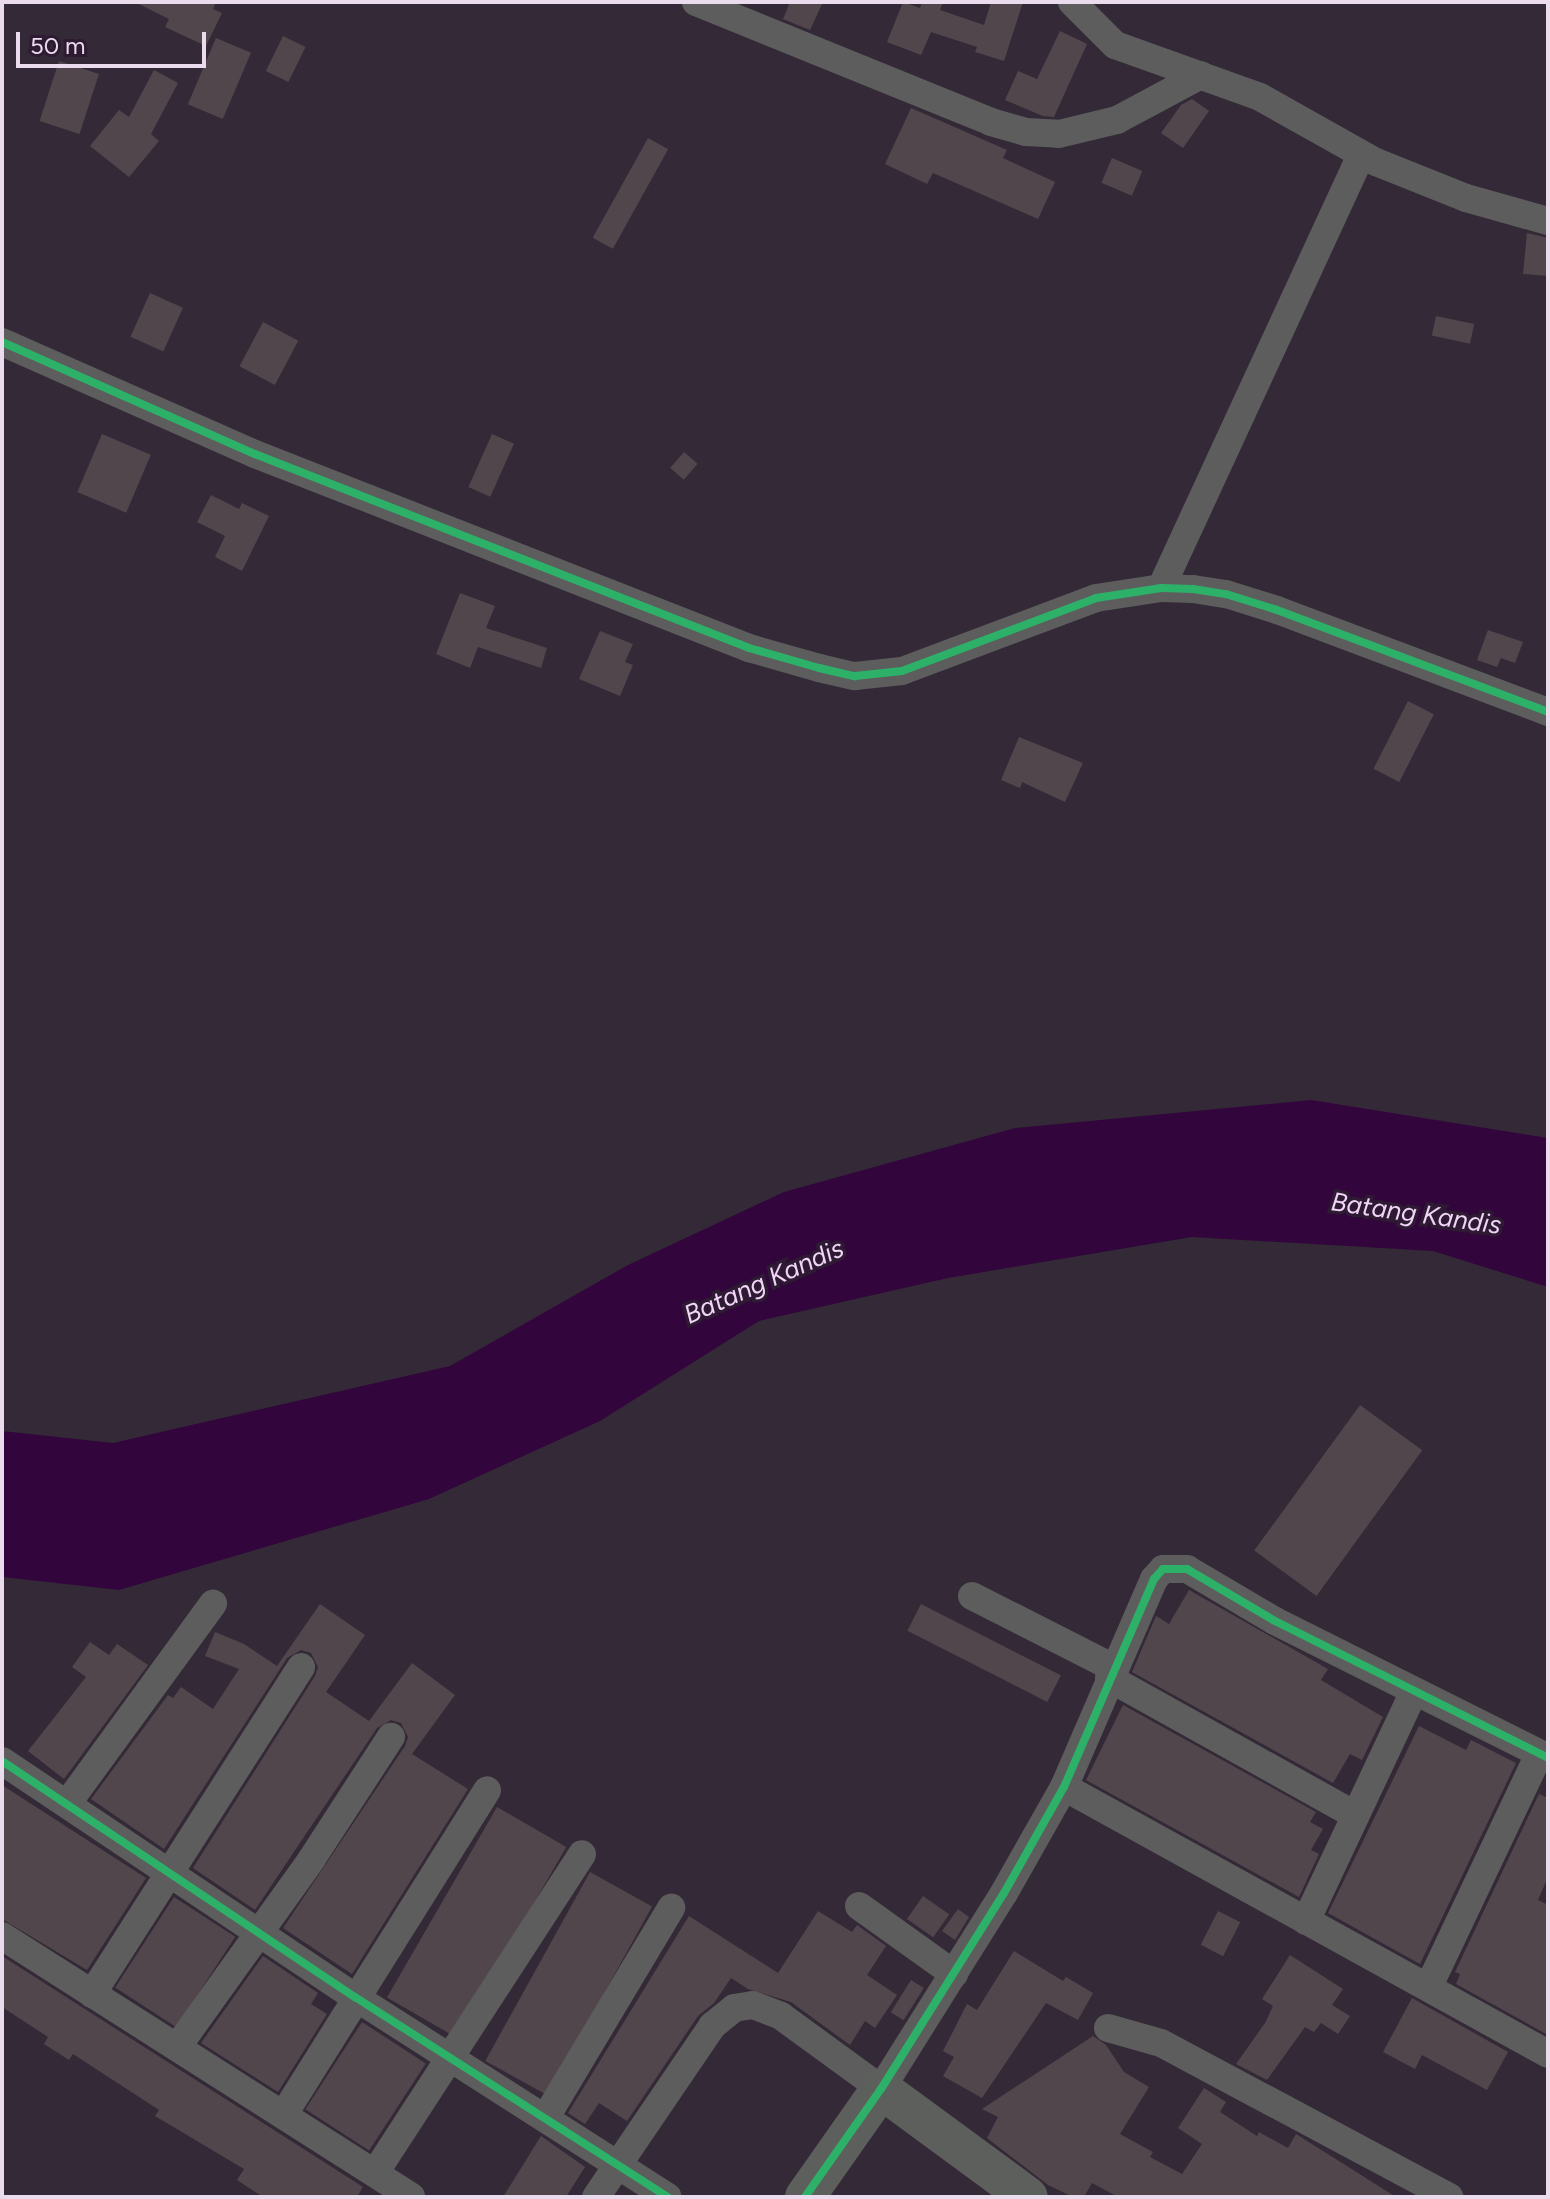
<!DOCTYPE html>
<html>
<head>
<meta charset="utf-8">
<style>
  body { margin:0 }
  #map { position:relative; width:1550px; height:2199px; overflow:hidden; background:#342937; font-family:Figtree,sans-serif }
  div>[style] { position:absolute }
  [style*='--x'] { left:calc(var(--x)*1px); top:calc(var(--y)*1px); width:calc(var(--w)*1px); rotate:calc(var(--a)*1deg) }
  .water>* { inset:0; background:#32053c }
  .building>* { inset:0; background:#52464d; transform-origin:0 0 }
  .street>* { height:28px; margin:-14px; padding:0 14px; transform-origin:14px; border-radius:14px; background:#5c5d5c }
  .secondary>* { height:40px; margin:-20px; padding:0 20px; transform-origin:20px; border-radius:20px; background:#5d5f5c }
  .cycleway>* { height:8px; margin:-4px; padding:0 4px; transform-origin:4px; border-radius:4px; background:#2db169 }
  span { translate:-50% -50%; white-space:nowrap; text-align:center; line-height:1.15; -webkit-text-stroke:7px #2e1a32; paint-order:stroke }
  .water-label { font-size:26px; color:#f1d5f7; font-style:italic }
  .frame { position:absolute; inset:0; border:4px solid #eadcec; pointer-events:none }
  .scale { position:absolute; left:16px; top:32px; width:190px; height:36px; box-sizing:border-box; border:4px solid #eadcec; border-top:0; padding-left:10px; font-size:24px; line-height:28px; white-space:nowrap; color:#eadcec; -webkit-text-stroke:6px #2e1a32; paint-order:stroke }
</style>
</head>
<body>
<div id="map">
  <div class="water">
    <div style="clip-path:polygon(1311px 1100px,1548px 1138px,1548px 1287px,1433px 1251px,1192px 1237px,948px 1278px,759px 1321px,600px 1421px,429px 1499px,119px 1590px,2px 1577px,2px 1431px,113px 1443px,450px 1366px,628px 1265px,784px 1192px,1015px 1128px)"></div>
  </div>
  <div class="building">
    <div style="clip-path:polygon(135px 2px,216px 2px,213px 9px,222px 13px,206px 46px,165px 27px,169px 19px)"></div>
    <div style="clip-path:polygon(790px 2px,823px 2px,810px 30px,783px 19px)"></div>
    <div style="clip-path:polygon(903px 2px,920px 8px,922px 2px,943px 2px,940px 10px,984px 25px,991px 2px,1023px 2px,1004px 61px,975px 52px,977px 47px,931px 32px,921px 55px,887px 42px)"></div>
    <div style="clip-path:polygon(1060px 31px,1087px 44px,1054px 117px,1043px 116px,1005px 100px,1018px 71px,1037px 79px)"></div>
    <div style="left:283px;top:36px;width:25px;height:39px;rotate:26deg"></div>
    <div style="left:216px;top:38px;width:38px;height:72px;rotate:23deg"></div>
    <div style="left:59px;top:61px;width:42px;height:63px;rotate:18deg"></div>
    <div style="clip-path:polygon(154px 70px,178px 83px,151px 134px,159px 141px,129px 177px,90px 146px,119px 110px,129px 117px)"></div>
    <div style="clip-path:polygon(1192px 99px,1209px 111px,1183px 148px,1161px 133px,1181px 105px)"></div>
    <div style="clip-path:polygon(911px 108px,1007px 150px,1003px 158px,1055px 182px,1038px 219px,933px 173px,927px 184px,885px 164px)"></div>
    <div style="left:648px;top:138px;width:23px;height:114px;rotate:29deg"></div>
    <div style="left:1112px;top:158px;width:33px;height:27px;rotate:23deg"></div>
    <div style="clip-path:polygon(1527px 233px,1548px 238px,1548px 276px,1523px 274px)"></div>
    <div style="left:150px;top:293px;width:36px;height:48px;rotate:24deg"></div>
    <div style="left:1436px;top:316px;width:39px;height:20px;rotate:12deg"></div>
    <div style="left:263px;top:322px;width:40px;height:50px;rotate:28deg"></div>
    <div style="left:102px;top:434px;width:53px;height:63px;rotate:23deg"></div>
    <div style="left:492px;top:434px;width:24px;height:58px;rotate:24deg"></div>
    <div style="left:684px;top:452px;width:18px;height:21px;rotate:41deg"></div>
    <div style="clip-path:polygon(211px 495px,239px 509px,242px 503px,269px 516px,242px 571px,215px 557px,225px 536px,197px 522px)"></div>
    <div style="clip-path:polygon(460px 593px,495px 606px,486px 628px,547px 648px,541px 668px,478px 647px,470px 668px,436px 654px)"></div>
    <div style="clip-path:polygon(1488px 630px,1523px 642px,1515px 663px,1501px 658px,1497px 667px,1477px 660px)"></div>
    <div style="clip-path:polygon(600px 631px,633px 644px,625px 662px,633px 665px,620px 696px,579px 679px)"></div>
    <div style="left:1408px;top:701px;width:29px;height:76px;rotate:27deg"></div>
    <div style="clip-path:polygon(1019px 737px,1083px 763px,1065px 802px,1022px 782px,1020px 788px,1001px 780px)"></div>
    <div style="left:1360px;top:1405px;width:77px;height:180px;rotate:36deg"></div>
    <div style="clip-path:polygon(1189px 1590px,1328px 1669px,1321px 1680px,1383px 1717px,1362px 1760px,1350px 1754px,1333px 1783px,1132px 1672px,1156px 1616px,1169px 1624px)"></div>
    <div style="clip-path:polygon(320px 1604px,365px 1635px,326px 1692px,369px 1721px,412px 1663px,455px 1695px,412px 1754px,468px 1789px,352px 1974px,283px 1928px,405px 1746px,408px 1737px,401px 1723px,391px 1720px,377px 1728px,255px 1910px,193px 1868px,315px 1676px,318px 1667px,311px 1653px,301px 1650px,287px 1658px,164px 1849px,91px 1799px,168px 1695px,173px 1698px,181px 1687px,213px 1709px,239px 1669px,205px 1656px,215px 1632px,244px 1644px,277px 1666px)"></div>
    <div style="left:921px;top:1604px;width:157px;height:30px;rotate:27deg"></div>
    <div style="clip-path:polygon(90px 1642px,109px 1655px,117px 1644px,148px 1665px,64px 1779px,28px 1751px,86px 1677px,72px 1667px)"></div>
    <div style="clip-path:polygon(1123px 1705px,1316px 1812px,1310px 1822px,1323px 1829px,1311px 1850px,1319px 1854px,1299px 1897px,1086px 1780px)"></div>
    <div style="clip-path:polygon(1419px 1726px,1466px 1750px,1471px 1740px,1516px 1763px,1420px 1964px,1328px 1913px)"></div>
    <div style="clip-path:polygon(2px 1785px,146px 1878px,87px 1970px,2px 1919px)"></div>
    <div style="clip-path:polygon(1539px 1794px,1548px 1798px,1548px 1877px,1538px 1900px,1548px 1905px,1548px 2035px,1456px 1984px,1460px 1974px,1455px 1972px)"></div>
    <div style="left:497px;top:1807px;width:80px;height:220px;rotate:30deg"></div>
    <div style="left:590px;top:1872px;width:71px;height:216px;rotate:29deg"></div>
    <div style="left:923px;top:1896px;width:32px;height:28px;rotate:35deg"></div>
    <div style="left:174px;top:1897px;width:73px;height:108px;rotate:33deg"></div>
    <div style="clip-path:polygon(958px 1909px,969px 1917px,955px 1940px,942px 1931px)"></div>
    <div style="clip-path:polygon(818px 1911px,852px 1932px,857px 1925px,886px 1946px,867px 1975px,897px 1995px,875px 2028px,865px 2021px,850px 2045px,791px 2002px,748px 1989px,731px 1978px,714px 2003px,698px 2016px,627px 2121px,599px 2103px,585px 2124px,568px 2113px,689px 1916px,778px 1973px)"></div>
    <div style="left:1218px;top:1911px;width:25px;height:38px;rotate:27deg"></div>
    <div style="clip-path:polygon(1014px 1951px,1063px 1981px,1066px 1977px,1093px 1993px,1078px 2020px,1046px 2003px,982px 2098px,943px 2076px,954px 2057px,943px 2051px,967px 2004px,977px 2010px)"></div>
    <div style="clip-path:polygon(1290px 1955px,1343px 1989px,1332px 2005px,1350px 2016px,1338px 2034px,1321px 2023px,1314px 2032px,1305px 2027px,1267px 2080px,1236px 2064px,1265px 2023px,1273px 2006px,1262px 1999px)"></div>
    <div style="clip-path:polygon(2px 1956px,363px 2187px,357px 2197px,263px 2197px,237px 2180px,244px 2169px,155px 2116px,159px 2110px,73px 2054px,69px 2060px,44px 2044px,48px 2037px,2px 2007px)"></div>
    <div style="clip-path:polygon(263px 1956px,318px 1993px,311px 2004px,327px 2014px,278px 2092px,201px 2043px)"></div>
    <div style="left:911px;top:1980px;width:15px;height:38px;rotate:32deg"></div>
    <div style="clip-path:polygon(1412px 1998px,1508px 2052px,1487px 2090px,1422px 2055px,1415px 2069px,1383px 2052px)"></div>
    <div style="left:362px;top:2022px;width:76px;height:104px;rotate:33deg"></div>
    <div style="clip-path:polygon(1093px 2036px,1106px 2045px,1124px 2072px,1149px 2087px,1120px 2134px,1153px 2152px,1150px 2157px,1182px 2174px,1202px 2144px,1178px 2128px,1204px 2088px,1226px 2102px,1220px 2112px,1257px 2136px,1259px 2132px,1288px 2148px,1296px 2134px,1396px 2197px,1118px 2197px,1092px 2183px,1084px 2197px,1073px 2197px,1048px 2185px,987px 2138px,998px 2117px,982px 2109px)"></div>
    <div style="clip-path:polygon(541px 2136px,585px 2167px,566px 2197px,503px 2197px)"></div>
  </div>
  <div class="street">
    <div style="--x:696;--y:2;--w:318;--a:22.1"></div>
    <div style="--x:991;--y:122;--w:36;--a:16"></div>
    <div style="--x:1026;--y:132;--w:33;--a:3"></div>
    <div style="--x:1059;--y:134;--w:60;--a:-13.6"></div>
    <div style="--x:1117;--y:120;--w:95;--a:-28.2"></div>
    <div style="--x:1072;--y:2;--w:61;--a:45"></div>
    <div style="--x:1115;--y:45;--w:154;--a:19.7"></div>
    <div style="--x:1260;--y:97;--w:133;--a:29.3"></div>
    <div style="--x:1376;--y:162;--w:97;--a:21.8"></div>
    <div style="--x:1466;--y:198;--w:85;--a:15.7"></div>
    <div style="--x:2;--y:342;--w:277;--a:23.9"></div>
    <div style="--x:255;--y:454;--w:531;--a:21.44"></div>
    <div style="--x:749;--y:648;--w:73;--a:15.9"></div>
    <div style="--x:819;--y:668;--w:37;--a:13"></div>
    <div style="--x:855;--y:676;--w:47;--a:-6.1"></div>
    <div style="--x:902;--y:671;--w:207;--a:-20.6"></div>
    <div style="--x:1096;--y:598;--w:66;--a:-8.7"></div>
    <div style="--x:1161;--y:588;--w:32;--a:2"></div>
    <div style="--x:1193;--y:589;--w:33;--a:9"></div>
    <div style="--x:1226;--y:594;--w:53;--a:17.4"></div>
    <div style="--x:1277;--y:610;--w:290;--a:20.6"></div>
    <div style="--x:1161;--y:588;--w:476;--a:-65.2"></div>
    <div style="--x:972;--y:1596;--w:159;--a:26.9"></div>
    <div style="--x:1109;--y:1678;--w:282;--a:29.1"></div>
    <div style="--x:2;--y:1761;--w:425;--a:33.8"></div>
    <div style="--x:355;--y:1997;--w:371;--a:32.6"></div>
    <div style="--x:1064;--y:1787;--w:553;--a:28.88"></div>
    <div style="--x:67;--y:1804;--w:248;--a:-53.9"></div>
    <div style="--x:859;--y:1906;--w:117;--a:35.6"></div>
    <div style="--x:1306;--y:1921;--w:253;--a:-64.8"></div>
    <div style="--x:2;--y:1936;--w:485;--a:32.5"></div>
    <div style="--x:1429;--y:1986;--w:257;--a:-64.6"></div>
    <div style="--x:92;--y:1994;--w:388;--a:-57.4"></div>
    <div style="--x:1108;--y:2028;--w:55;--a:15.8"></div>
    <div style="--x:1161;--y:2043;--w:327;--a:28.1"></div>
    <div style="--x:178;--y:2046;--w:229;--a:-54.4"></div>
    <div style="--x:311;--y:1860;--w:147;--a:-57"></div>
    <div style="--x:284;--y:2114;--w:382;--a:-57.9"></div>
    <div style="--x:546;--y:2117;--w:244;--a:-59.1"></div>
    <div style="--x:375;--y:2173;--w:380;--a:-57"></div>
    <div style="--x:596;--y:2197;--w:207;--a:-55.8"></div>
    <div style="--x:712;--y:2026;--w:28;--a:-39"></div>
    <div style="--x:734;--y:2008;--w:19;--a:-9"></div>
    <div style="--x:753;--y:2005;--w:30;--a:21"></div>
    <div style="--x:781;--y:2016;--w:124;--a:36.1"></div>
    <div style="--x:881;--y:2089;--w:231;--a:-57.9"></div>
    <div style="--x:1004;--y:1893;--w:122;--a:-60.5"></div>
    <div style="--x:1064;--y:1787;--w:227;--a:-66.6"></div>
    <div style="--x:1154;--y:1579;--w:13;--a:-48"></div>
    <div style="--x:1163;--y:1569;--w:24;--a:0"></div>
    <div style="--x:1187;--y:1569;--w:102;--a:30.6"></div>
    <div style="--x:1275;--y:1621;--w:305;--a:26.6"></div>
  </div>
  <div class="secondary">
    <div style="--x:805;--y:2197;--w:132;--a:-54.9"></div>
    <div style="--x:881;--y:2089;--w:182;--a:36.3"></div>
  </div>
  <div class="cycleway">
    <div style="--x:2;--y:342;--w:277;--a:23.9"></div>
    <div style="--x:255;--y:454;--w:531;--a:21.44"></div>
    <div style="--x:749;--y:648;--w:73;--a:15.9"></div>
    <div style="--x:819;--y:668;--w:37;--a:13"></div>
    <div style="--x:855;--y:676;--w:47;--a:-6.1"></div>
    <div style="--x:902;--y:671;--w:207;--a:-20.6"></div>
    <div style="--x:1096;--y:598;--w:66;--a:-8.7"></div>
    <div style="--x:1161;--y:588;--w:32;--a:2"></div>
    <div style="--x:1193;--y:589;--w:33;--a:9"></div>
    <div style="--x:1226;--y:594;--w:53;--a:17.4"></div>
    <div style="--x:1277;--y:610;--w:290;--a:20.6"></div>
    <div style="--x:2;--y:1761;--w:425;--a:33.8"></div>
    <div style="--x:355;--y:1997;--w:371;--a:32.6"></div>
    <div style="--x:805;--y:2197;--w:132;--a:-54.9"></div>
    <div style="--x:881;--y:2089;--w:231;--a:-57.9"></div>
    <div style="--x:1004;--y:1893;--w:122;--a:-60.5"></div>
    <div style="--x:1064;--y:1787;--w:227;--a:-66.6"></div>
    <div style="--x:1154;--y:1579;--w:13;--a:-48"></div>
    <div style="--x:1163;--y:1569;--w:24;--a:0"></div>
    <div style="--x:1187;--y:1569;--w:102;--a:30.6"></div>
    <div style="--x:1275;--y:1621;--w:305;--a:26.6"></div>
  </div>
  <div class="water-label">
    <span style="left:1416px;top:1214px;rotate:8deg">Batang Kandis</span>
    <span style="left:764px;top:1282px;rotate:-24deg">Batang Kandis</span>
  </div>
  <div class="frame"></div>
  <div class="scale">50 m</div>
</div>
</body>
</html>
